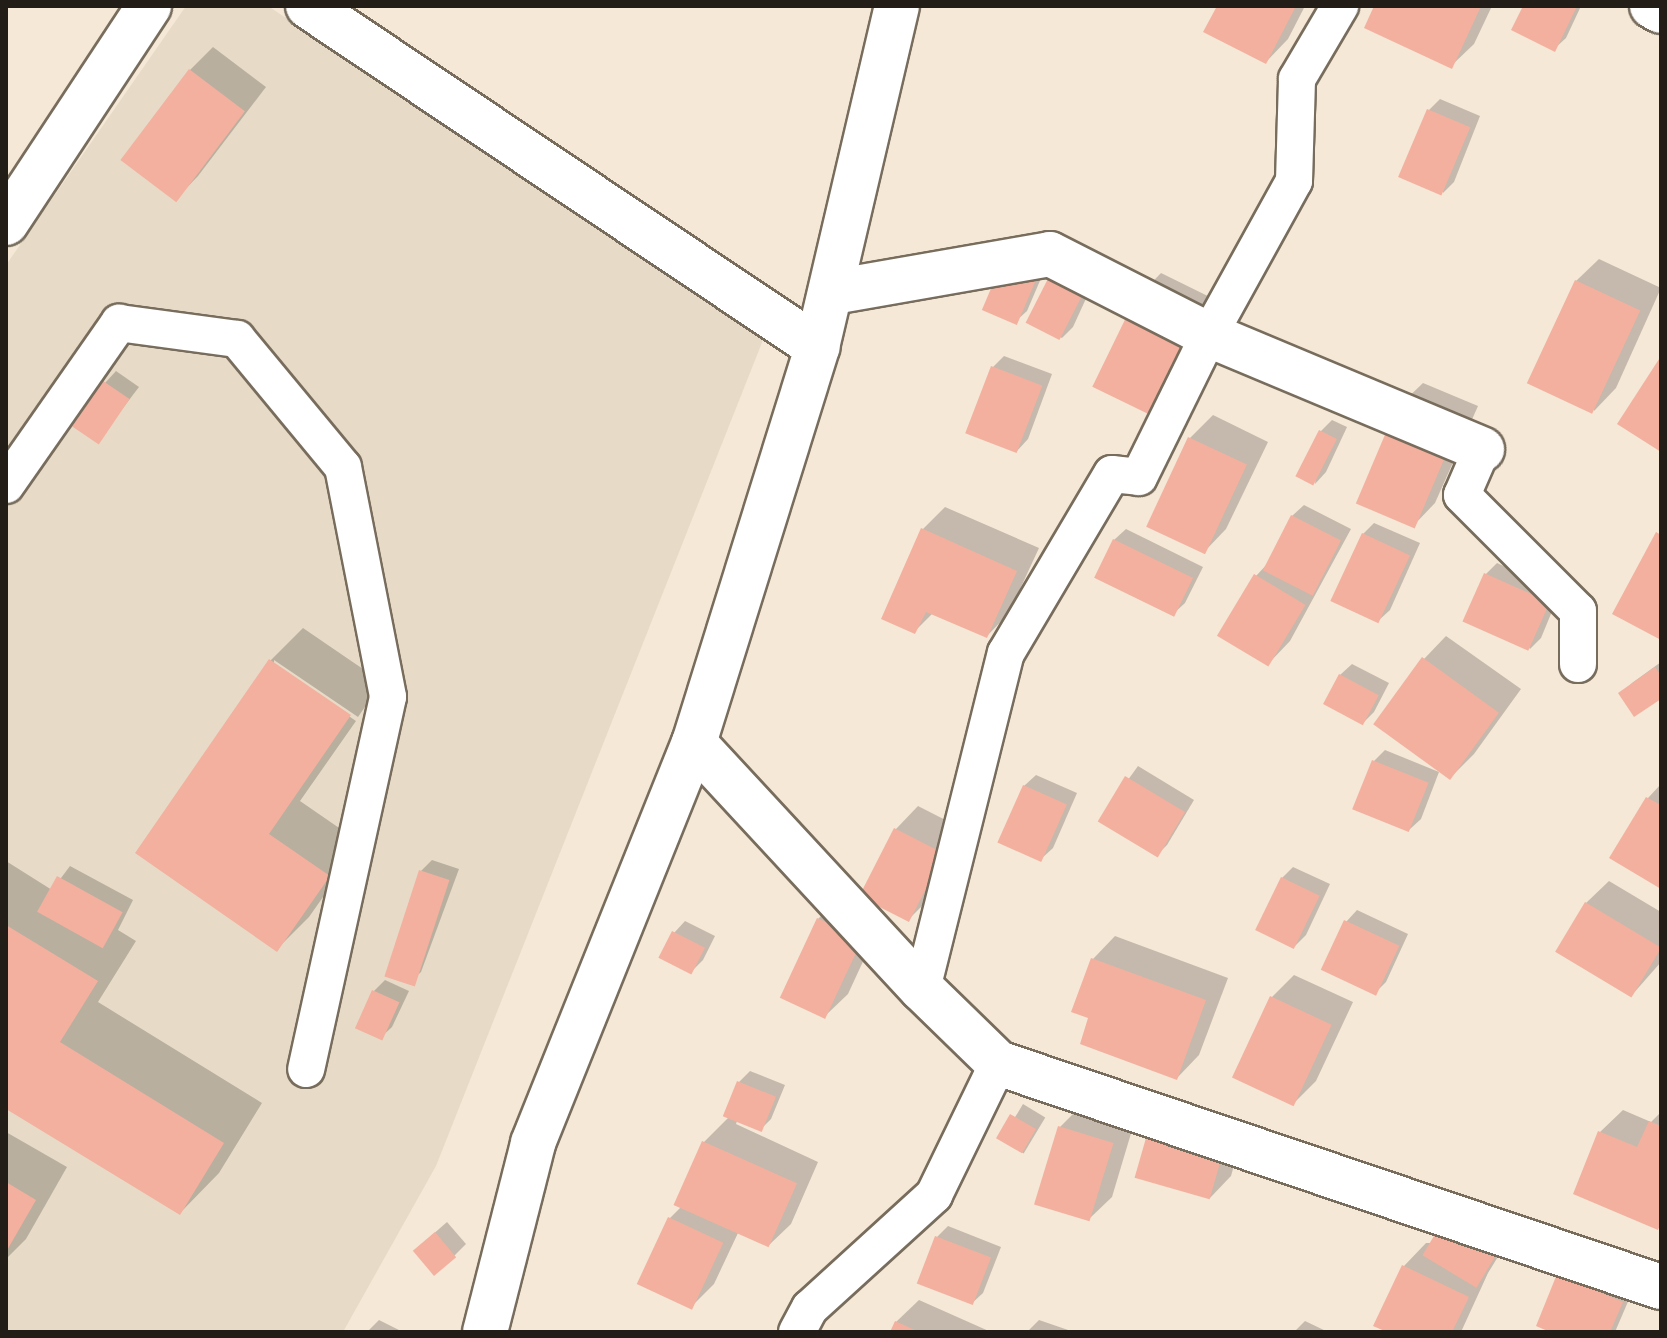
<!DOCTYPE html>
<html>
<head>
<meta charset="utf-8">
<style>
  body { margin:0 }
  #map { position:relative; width:1667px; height:1338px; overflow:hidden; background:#f5e8d7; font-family:Barlow,sans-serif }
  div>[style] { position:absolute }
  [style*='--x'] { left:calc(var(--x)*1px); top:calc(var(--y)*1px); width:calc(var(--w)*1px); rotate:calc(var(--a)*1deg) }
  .industrial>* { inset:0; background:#e7dbc7 }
  .shadow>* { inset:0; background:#0003; transform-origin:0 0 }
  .building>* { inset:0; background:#f4b09f; transform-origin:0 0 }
  .roads { filter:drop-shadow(2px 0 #786d5d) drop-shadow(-2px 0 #786d5d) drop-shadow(0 2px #786d5d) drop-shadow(0 -2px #786d5d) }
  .service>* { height:36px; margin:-18px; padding:0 18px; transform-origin:18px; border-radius:18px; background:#fff }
  .minor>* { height:44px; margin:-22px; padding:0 22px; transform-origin:22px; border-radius:22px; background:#fff }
  .tertiary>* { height:44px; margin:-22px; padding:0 22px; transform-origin:22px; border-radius:22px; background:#fff }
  span { translate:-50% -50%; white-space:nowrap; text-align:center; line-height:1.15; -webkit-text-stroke:6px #fef6ec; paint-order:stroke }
  .frame { position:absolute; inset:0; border:8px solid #221d17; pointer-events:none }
</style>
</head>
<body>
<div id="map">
  <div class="industrial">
    <div style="clip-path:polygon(186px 6px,268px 6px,765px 335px,436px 1166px,343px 1332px,6px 1332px,6px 265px)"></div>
  </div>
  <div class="shadow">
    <div style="clip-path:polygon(1219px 6px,1305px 6px,1288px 39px,1266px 62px)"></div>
    <div style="clip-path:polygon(1376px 6px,1492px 6px,1474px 44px,1451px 66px)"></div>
    <div style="clip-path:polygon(1525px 6px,1581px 6px,1566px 38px,1554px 49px)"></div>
    <div style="clip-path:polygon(213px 47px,266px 87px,198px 176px,176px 199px,190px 70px)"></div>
    <div style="clip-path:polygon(1440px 99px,1480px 116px,1454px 182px,1443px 193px,1429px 110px)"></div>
    <div style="clip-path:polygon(1014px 255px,1045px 269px,1027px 311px,1015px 322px)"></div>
    <div style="clip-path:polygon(1599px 259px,1661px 288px,1616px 388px,1594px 411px,1576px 281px)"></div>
    <div style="clip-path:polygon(1100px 268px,1073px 327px,1062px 338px,1029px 322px)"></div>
    <div style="clip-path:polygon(1161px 273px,1222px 303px,1157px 415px,1139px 296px)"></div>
    <div style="clip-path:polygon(1004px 356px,1052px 374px,1028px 439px,1017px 451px,993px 367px)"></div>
    <div style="clip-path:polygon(116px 371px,139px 387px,97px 442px,105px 383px)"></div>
    <div style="clip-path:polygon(1423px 383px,1478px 406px,1435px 503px,1413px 526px,1400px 405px)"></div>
    <div style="clip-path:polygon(1213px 415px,1268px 442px,1226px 529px,1204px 552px,1190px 438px)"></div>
    <div style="clip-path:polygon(1332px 420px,1347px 427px,1326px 472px,1315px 484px,1321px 431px)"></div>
    <div style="clip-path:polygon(1304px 505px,1351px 529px,1290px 641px,1268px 664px,1256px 576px,1269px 562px,1292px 516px)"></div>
    <div style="clip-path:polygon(945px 507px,1039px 548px,1009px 613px,987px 636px,933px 613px,915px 631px,923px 529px)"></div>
    <div style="clip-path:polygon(1374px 523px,1420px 543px,1390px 610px,1378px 621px,1363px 534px)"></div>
    <div style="clip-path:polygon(1126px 529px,1203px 567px,1185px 603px,1173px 614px,1114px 540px)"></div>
    <div style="clip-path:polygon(1497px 563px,1560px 592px,1541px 638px,1530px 649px,1485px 575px)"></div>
    <div style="clip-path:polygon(303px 628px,382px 682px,358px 717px,274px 660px,274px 665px,356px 721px,300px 801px,361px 843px,309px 917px,277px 949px,138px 853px,271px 660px)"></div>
    <div style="clip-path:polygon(1446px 636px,1521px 689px,1474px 754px,1451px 777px,1424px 659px)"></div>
    <div style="clip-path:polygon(1661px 662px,1661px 696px,1621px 694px,1632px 683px)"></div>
    <div style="clip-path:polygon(1352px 664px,1389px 683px,1374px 712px,1363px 723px,1340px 675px)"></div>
    <div style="clip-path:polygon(1385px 750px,1439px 772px,1421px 819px,1409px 830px,1374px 761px)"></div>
    <div style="clip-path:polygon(1138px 766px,1194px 800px,1167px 845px,1156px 856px,1099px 820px)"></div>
    <div style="clip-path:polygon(1036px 775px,1077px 793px,1053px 848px,1041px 859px,1024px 786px)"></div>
    <div style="clip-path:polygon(1661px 784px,1661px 886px,1612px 858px,1648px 798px)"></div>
    <div style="clip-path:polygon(918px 806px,965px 830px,931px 897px,908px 920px,861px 896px,896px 829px)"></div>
    <div style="clip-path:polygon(432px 860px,459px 869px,421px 972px,409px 983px,421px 871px)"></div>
    <div style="clip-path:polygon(6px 861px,52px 890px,70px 866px,133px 900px,118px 930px,136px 941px,98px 1002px,262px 1103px,219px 1173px,180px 1213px,6px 1107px)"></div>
    <div style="clip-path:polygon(1293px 867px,1330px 884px,1306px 935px,1295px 946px,1282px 878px)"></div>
    <div style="clip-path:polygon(1609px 881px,1661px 912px,1661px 962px,1632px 995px,1586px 903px)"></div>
    <div style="clip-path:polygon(841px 896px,884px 916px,848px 994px,825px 1016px,818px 919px)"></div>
    <div style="clip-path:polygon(1357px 910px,1408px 934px,1386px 982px,1375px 993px,1346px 922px)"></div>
    <div style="clip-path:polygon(685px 921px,715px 936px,703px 960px,691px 972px,674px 933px)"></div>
    <div style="clip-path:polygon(1115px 936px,1228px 978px,1199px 1055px,1177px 1078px,1091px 1017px,1093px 959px)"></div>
    <div style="clip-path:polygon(1294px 975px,1353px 1002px,1316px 1081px,1293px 1104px,1272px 997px)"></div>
    <div style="clip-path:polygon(385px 980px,409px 991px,392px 1027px,380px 1038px,357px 1028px,374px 991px)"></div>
    <div style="clip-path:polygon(750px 1071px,785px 1085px,771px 1119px,760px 1130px,737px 1121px,736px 1124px,818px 1162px,791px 1224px,768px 1246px,738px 1233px,714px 1284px,692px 1306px,669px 1219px,681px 1207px,704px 1142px,729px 1117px,739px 1082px)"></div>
    <div style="clip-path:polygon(1174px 1102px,1246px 1123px,1231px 1176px,1209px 1199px)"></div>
    <div style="left:1023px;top:1104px;width:26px;height:42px;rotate:31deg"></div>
    <div style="clip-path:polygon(1083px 1104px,1135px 1120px,1112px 1197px,1089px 1219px,1060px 1127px)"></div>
    <div style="clip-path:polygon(1623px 1110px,1651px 1122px,1661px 1112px,1661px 1224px,1657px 1227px,1600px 1132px)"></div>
    <div style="clip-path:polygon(6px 1132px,67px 1167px,26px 1239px,6px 1259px)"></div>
    <div style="clip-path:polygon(447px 1222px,466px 1244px,454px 1256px,415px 1250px)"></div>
    <div style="clip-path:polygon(948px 1226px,1001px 1247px,983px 1293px,971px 1304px,937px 1237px)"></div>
    <div style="clip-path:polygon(1507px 1242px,1488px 1273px,1461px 1332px,1391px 1332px,1404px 1266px,1426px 1243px)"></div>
    <div style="clip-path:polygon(1570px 1264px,1633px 1290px,1615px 1332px,1555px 1332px)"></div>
    <div style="clip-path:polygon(919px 1300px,991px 1332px,892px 1332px,896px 1322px)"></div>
    <div style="clip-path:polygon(379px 1320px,403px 1332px,367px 1332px)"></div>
    <div style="clip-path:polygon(1039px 1320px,1074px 1332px,1027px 1332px)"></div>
    <div style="clip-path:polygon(1305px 1321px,1328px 1332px,1294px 1332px)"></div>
  </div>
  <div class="building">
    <div style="clip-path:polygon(1217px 6px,1296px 6px,1266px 64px,1203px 32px)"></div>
    <div style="clip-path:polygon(1374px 6px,1481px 6px,1452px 69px,1364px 28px)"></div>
    <div style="clip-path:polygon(1523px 6px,1577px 6px,1555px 52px,1511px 30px)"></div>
    <div style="left:189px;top:69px;width:70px;height:114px;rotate:37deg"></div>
    <div style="left:1427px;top:109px;width:47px;height:74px;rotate:23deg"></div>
    <div style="left:1056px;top:263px;width:38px;height:67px;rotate:27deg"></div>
    <div style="left:1001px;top:265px;width:38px;height:49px;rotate:23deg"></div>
    <div style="left:1575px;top:280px;width:72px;height:114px;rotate:25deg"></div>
    <div style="left:1137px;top:295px;width:71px;height:102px;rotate:26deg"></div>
    <div style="clip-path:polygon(1661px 356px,1661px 452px,1617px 424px)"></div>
    <div style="left:991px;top:366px;width:55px;height:72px;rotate:21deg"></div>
    <div style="left:103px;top:381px;width:32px;height:55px;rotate:34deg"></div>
    <div style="left:1398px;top:404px;width:64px;height:108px;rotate:23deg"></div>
    <div style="left:1319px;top:430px;width:20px;height:52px;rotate:27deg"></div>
    <div style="left:1188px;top:437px;width:65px;height:99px;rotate:25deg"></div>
    <div style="left:1291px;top:515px;width:56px;height:62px;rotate:27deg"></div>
    <div style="clip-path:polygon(921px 528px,1017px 571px,987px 638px,926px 612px,915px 634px,881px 619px)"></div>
    <div style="clip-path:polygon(1656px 532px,1661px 535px,1661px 640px,1612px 614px)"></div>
    <div style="left:1362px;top:533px;width:53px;height:75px;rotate:25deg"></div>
    <div style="left:1113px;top:539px;width:89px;height:43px;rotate:26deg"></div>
    <div style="left:1484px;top:573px;width:72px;height:53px;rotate:24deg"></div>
    <div style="left:1254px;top:574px;width:60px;height:72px;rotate:31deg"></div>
    <div style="left:1422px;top:657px;width:95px;height:83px;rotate:36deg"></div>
    <div style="clip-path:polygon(269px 659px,351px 715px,269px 834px,330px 876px,277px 952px,135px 853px)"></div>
    <div style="clip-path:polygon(1655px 667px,1661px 676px,1661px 699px,1634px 717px,1618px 693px)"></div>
    <div style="left:1339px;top:674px;width:45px;height:34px;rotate:28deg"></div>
    <div style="left:1372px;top:760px;width:61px;height:53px;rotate:22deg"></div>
    <div style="left:1125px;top:776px;width:70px;height:53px;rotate:31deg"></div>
    <div style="left:1023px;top:785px;width:48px;height:63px;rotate:24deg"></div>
    <div style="clip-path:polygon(1646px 797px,1661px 805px,1661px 889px,1609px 858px)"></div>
    <div style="left:894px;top:828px;width:56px;height:77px;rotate:27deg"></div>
    <div style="left:419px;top:870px;width:32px;height:112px;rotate:18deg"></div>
    <div style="left:57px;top:876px;width:75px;height:41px;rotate:29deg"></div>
    <div style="left:1281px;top:877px;width:43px;height:59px;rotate:26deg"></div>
    <div style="left:1585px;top:902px;width:89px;height:58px;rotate:31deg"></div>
    <div style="left:817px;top:918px;width:50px;height:88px;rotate:25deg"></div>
    <div style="left:1344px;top:920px;width:61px;height:55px;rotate:25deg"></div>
    <div style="clip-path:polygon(6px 925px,98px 981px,60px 1042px,224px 1143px,180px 1215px,6px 1109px)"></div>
    <div style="left:672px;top:931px;width:37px;height:30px;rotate:27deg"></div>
    <div style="clip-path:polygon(1091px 958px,1206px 1000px,1177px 1080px,1080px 1044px,1088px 1018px,1071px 1012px)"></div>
    <div style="left:372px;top:990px;width:30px;height:42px;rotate:24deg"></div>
    <div style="left:1270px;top:996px;width:68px;height:90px;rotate:25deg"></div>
    <div style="left:737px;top:1081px;width:42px;height:38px;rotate:22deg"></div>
    <div style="left:1010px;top:1114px;width:30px;height:28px;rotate:30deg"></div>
    <div style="clip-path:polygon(1649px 1121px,1661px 1126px,1661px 1223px,1658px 1230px,1573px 1194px,1598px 1131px,1637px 1147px)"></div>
    <div style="left:1150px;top:1124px;width:78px;height:56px;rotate:16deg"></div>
    <div style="left:1058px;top:1126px;width:58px;height:82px;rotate:17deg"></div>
    <div style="left:702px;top:1141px;width:104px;height:70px;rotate:24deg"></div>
    <div style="clip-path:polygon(6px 1182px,36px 1200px,6px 1252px)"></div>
    <div style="left:668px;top:1217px;width:61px;height:74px;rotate:25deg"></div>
    <div style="left:1443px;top:1221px;width:63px;height:40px;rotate:31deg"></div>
    <div style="left:435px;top:1232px;width:33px;height:29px;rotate:50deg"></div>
    <div style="left:935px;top:1236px;width:60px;height:51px;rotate:21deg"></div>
    <div style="clip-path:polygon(1402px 1265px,1469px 1297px,1452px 1332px,1387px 1332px,1373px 1326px)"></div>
    <div style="clip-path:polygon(1557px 1274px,1623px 1302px,1610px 1332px,1550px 1332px,1536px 1326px)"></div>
    <div style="clip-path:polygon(895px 1321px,919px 1332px,890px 1332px)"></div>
  </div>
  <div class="roads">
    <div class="service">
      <div style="--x:1482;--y:449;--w:50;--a:113.5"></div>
      <div style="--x:1462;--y:495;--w:164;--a:45"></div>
      <div style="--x:1578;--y:611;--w:53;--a:90"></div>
      <div style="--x:6;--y:485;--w:198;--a:-55.1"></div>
      <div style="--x:119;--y:323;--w:119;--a:7.7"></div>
      <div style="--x:237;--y:339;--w:166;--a:50.4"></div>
      <div style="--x:343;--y:467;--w:234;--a:78.9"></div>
      <div style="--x:388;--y:697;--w:381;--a:102.4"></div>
      <div style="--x:922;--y:989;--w:346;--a:-76"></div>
      <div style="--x:1006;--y:653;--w:208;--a:-59.4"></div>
      <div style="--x:1112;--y:474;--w:27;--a:6"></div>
      <div style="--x:1139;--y:477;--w:158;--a:-63.8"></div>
      <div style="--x:1209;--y:335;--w:176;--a:-61.1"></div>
      <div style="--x:1294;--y:181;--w:102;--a:-88.3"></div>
      <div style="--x:1297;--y:79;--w:85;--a:-59.5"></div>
      <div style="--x:797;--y:1332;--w:27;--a:-62"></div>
      <div style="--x:810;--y:1308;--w:168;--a:-42.3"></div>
      <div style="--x:934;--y:1195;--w:147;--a:-64.1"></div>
    </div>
    <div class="minor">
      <div style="--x:308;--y:6;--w:613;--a:33.82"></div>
      <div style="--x:1652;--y:6;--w:10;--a:29"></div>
      <div style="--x:833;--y:292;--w:220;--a:-9.9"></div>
      <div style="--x:1050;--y:254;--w:178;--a:27"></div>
      <div style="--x:1209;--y:335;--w:296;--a:22.7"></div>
      <div style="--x:694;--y:743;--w:335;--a:47.2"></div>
      <div style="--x:922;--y:989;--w:106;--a:44.2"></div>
      <div style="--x:998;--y:1063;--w:700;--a:18.67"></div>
      <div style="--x:485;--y:1332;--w:195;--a:-75.7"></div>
      <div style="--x:533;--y:1143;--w:431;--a:-68.1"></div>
      <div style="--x:694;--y:743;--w:415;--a:-72.7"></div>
      <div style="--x:817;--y:347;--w:350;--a:-76.8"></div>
    </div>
    <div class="tertiary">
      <div style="--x:6;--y:223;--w:260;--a:-56.6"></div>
    </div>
  </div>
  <div class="frame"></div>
</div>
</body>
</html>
